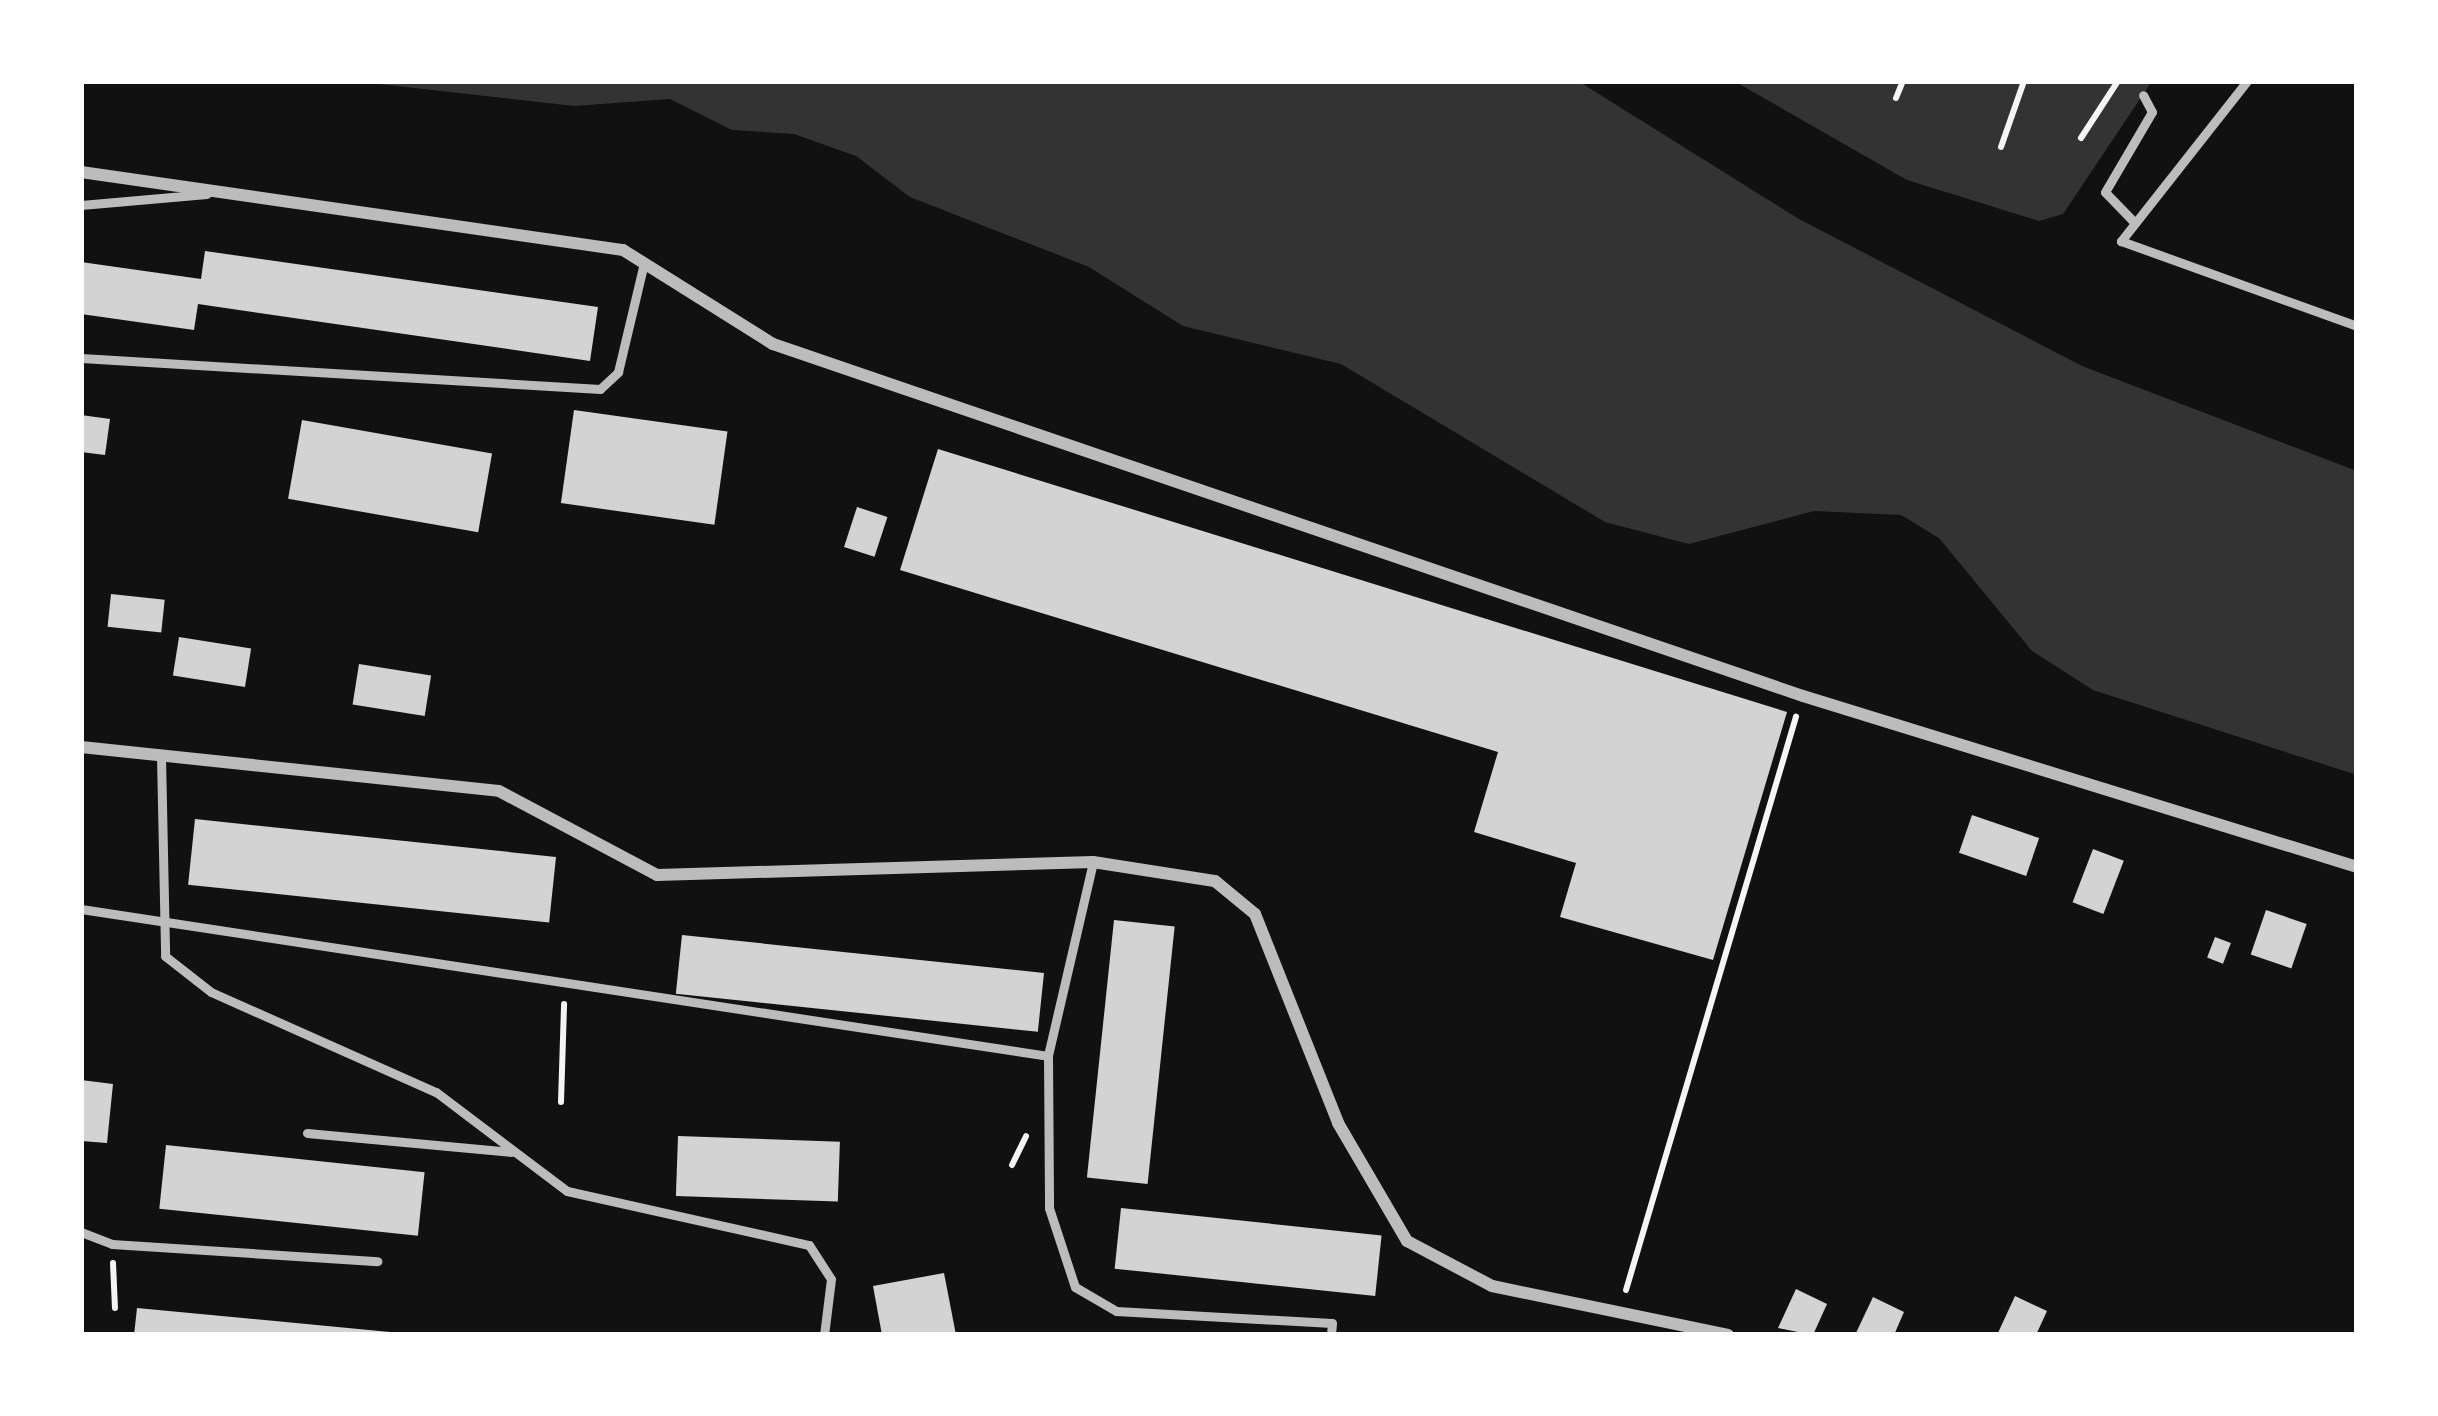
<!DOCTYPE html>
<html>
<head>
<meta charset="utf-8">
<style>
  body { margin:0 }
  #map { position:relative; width:2438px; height:1416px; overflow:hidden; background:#111; font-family:"Golos Text",sans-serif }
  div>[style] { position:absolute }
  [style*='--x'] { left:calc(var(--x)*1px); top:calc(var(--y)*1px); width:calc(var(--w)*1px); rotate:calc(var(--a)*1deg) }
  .water>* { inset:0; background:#333 }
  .building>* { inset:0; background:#d3d3d3; transform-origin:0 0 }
  .path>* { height:6px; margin:-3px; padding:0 3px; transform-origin:3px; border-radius:3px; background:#f5f5f5 }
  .service>* { height:9px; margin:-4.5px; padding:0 4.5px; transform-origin:4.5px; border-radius:4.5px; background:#bcbcbc }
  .minor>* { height:12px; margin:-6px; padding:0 6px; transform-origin:6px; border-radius:6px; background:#bcbcbc }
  span { translate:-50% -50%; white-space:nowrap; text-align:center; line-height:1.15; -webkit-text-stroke:10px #fff; paint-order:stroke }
  .frame { position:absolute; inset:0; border:84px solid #fff; pointer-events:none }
</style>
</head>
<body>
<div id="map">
  <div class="water">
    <div style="clip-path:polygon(352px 81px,1578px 81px,1799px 219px,2082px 366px,2357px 471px,2357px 775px,2093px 690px,2032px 651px,1939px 538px,1901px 515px,1814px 511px,1689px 544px,1605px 522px,1341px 364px,1183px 326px,1089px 267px,910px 197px,856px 156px,794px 134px,732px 130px,670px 99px,574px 106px)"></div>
    <div style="clip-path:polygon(1734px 81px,2152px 81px,2063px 214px,2039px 221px,1907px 180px)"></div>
  </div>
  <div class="building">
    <div style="clip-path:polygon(205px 251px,598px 307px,590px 361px,198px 304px,194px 330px,81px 314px,81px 262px,201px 279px)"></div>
    <div style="left:574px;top:410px;width:155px;height:94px;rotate:8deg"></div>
    <div style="clip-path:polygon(81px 415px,110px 419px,105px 455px,81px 452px)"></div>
    <div style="left:302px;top:420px;width:193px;height:80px;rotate:10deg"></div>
    <div style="clip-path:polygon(938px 449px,1787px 712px,1713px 960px,1560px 917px,1576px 863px,1474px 832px,1498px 752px,900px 570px)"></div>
    <div style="left:857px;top:507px;width:32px;height:42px;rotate:18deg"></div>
    <div style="left:111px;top:594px;width:54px;height:33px;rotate:6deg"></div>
    <div style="left:179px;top:637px;width:73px;height:39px;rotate:9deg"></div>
    <div style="left:359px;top:664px;width:73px;height:41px;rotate:9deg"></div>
    <div style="left:1972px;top:815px;width:71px;height:40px;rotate:19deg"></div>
    <div style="left:195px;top:819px;width:363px;height:66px;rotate:6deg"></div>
    <div style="left:2093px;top:849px;width:33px;height:57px;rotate:21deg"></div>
    <div style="left:2266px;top:910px;width:43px;height:47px;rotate:19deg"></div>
    <div style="left:1114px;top:920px;width:61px;height:259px;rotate:6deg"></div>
    <div style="left:682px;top:935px;width:364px;height:59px;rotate:6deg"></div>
    <div style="left:2215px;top:937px;width:17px;height:22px;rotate:21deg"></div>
    <div style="clip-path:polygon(81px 1080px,113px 1084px,107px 1143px,81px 1141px)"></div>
    <div style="left:678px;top:1136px;width:162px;height:60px;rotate:2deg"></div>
    <div style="left:166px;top:1145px;width:260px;height:64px;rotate:6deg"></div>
    <div style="left:1121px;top:1208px;width:262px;height:61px;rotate:6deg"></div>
    <div style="clip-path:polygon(944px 1273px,956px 1335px,882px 1335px,873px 1286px)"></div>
    <div style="clip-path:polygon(1796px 1289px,1827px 1304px,1813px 1335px,1778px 1328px)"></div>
    <div style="clip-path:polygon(2015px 1296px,2047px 1311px,2036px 1335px,1997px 1335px)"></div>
    <div style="clip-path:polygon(1873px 1297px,1904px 1312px,1894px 1335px,1855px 1335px)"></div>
    <div style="clip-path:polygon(137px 1308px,390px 1332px,390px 1335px,134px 1335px)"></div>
  </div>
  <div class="path">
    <div style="--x:1896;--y:98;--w:18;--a:-68"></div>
    <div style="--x:2081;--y:138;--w:68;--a:-57"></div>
    <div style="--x:2001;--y:147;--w:70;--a:-70.8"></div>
    <div style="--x:561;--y:1102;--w:98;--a:-88.2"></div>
    <div style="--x:1012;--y:1165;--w:32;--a:-64"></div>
    <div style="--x:113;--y:1263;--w:45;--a:87.5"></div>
    <div style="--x:1626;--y:1290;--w:598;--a:-73.48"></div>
  </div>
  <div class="service">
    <div style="--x:2247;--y:81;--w:204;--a:128.2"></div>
    <div style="--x:2121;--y:241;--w:251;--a:19.8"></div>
    <div style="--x:81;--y:205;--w:126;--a:-5"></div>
    <div style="--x:2135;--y:223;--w:43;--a:-134.1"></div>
    <div style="--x:2105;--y:192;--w:93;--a:-59.6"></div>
    <div style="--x:2152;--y:112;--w:19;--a:-118"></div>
    <div style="--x:81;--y:358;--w:520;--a:3.42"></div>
    <div style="--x:600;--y:389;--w:25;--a:-43"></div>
    <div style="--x:618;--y:372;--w:112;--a:-76.6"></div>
    <div style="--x:161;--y:757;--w:199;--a:88.8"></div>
    <div style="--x:165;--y:956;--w:58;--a:38"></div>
    <div style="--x:211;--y:992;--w:246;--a:24"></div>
    <div style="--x:436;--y:1092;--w:164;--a:37.1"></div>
    <div style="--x:567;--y:1191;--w:248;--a:12.6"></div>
    <div style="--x:809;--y:1245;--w:40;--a:57.1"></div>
    <div style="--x:831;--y:1279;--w:56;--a:97.1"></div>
    <div style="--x:1093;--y:862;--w:199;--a:103.1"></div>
    <div style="--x:1048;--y:1056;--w:152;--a:89.6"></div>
    <div style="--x:1049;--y:1208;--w:83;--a:71.8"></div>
    <div style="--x:1075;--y:1287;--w:48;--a:30.3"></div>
    <div style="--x:1116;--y:1311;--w:216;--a:3.2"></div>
    <div style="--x:1332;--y:1323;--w:12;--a:95"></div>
    <div style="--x:81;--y:909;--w:978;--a:8.64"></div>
    <div style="--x:307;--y:1133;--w:205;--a:5.3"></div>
    <div style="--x:81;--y:1232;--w:33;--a:21"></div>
    <div style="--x:112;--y:1244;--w:266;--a:3.7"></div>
  </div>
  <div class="minor">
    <div style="--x:81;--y:172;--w:548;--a:8.19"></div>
    <div style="--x:623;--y:250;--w:177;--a:32.1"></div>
    <div style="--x:773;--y:344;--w:1088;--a:18.87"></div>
    <div style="--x:1803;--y:696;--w:580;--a:17.15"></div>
    <div style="--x:81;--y:747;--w:420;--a:6"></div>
    <div style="--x:499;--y:791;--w:179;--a:28"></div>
    <div style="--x:657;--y:875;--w:436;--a:-1.7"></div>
    <div style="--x:1093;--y:862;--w:123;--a:8.9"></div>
    <div style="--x:1215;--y:881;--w:52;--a:39.5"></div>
    <div style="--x:1255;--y:914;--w:225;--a:68.3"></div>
    <div style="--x:1338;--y:1123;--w:137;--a:59.7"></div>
    <div style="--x:1407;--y:1241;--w:96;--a:27.9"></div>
    <div style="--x:1492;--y:1286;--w:241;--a:11.7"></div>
  </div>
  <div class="frame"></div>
</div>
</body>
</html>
